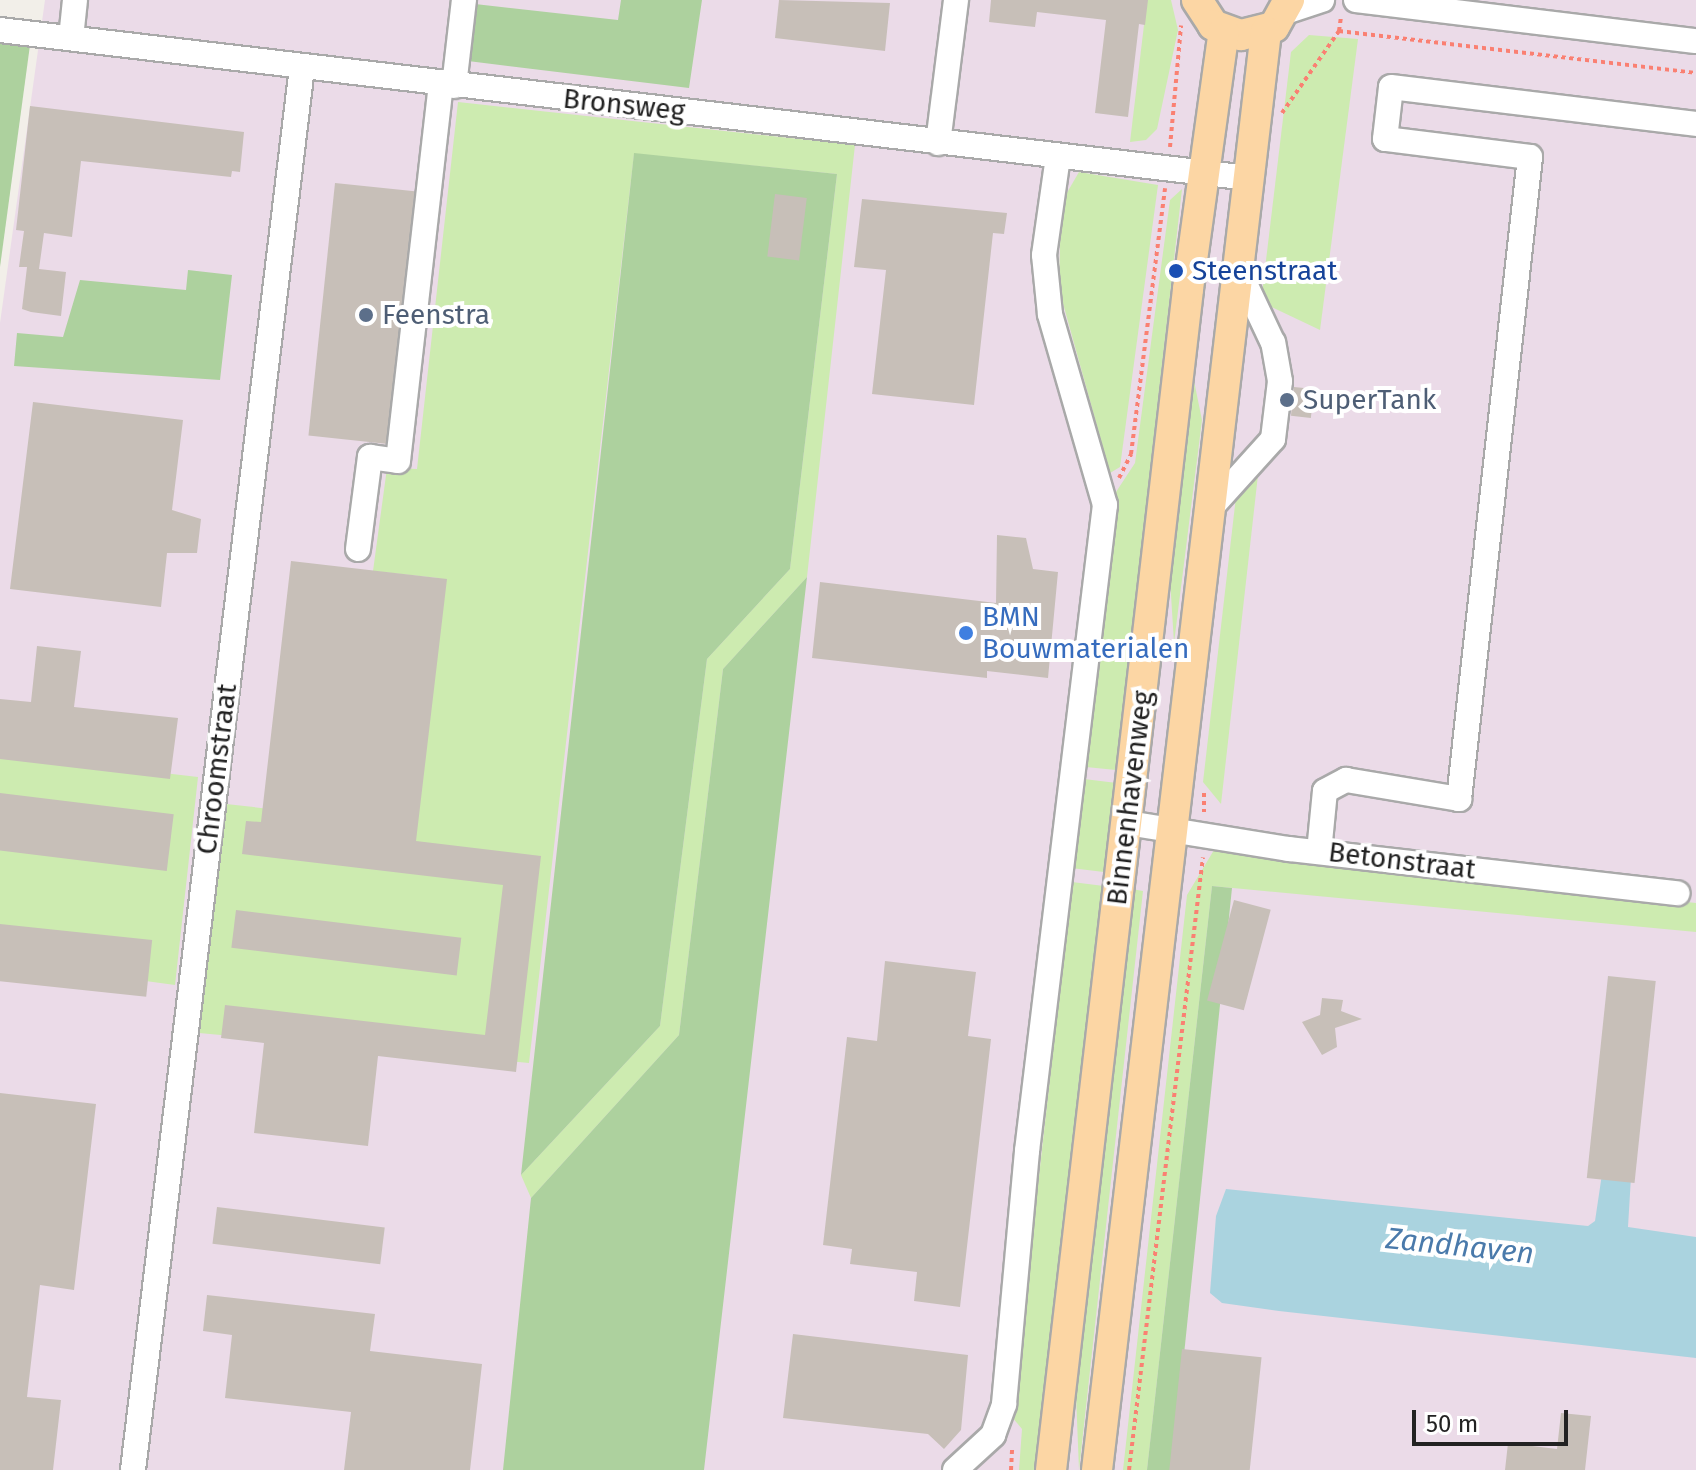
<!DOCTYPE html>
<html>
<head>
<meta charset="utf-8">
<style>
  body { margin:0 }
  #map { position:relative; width:1696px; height:1470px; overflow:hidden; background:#f2efe9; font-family:"Fira Sans",sans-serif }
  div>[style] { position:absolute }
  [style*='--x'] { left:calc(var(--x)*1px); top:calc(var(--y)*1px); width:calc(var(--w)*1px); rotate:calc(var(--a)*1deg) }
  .industrial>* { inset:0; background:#ebdbe8 }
  .grass>* { inset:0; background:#cdebb0; transform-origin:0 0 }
  .forest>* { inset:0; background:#add19e }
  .water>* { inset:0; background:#aad3df }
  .building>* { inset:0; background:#c7bfb8; transform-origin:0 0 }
  .path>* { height:4px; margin-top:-2px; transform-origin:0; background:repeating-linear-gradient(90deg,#fa8072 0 4px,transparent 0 8px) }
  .roads { filter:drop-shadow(2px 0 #a9a9a9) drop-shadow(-2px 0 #a9a9a9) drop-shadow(0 2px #a9a9a9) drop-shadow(0 -2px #a9a9a9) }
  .minor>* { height:24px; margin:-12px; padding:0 12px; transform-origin:12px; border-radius:12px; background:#fff }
  .major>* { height:30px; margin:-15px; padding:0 15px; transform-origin:15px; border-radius:15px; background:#fcd6a4 }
  .dots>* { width:22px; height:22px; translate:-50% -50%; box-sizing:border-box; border:4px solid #fff; border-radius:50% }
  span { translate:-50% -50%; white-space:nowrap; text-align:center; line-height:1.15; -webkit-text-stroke:8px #fff; paint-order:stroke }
  .street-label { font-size:28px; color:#222 }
  .transit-label { font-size:28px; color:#164399 }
  .left { translate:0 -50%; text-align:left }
  .service-label { font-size:28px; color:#4e5e75 }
  .shop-label { font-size:28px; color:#366cbe }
  .water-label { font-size:30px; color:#4a7aab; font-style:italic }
  .scale { position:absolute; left:1412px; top:1410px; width:156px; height:36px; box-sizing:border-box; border:4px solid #222; border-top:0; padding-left:10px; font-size:24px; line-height:28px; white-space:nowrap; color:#222; -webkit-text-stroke:6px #fff; paint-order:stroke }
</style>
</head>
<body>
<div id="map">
  <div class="industrial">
    <div style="clip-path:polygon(45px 0,1696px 0,1696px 1238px,1226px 1190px,1696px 1344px,1696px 1470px,0 1470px,0 323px)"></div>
  </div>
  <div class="grass">
    <div style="clip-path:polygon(1147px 0,1171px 0,1178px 30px,1157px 129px,1146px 140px,1130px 142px)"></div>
    <div style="clip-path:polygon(1309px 35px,1358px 39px,1320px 330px,1261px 302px,1291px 52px)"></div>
    <div style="clip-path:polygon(458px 102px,855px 145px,807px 577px,723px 669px,679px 1035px,531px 1198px,521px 1175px,660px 1026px,707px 659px,790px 569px,837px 174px,634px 154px,529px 1063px,199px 1033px,226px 804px,405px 824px,438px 578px,373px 571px,387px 468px,417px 469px)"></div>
    <div style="clip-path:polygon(1079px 172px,1158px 185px,1120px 467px,1110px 473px,1059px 289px,1061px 203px)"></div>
    <div style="clip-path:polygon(1182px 189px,1116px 770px,1086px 767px,1116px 492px,1135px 463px,1170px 200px)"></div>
    <div style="clip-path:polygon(1192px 371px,1202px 420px,1174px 643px,1168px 548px)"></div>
    <div style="clip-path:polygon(1259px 466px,1221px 804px,1203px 782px,1237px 488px)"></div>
    <div style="clip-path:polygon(0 754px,198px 777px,175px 985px,50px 968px,0 939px)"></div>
    <div style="left:1084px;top:779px;width:31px;height:90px;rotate:7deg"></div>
    <div style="clip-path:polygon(1214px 850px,1696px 903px,1696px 932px,1212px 886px,1147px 1470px,1123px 1470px,1187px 895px)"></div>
    <div style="clip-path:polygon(1072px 882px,1104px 886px,1037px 1470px,1019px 1470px,1022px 1429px,1012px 1417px)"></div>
    <div style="clip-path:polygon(1126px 888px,1143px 891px,1079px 1470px,1074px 1345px)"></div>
  </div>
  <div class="forest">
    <div style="clip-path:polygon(621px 0,702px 0,689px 88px,468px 61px,475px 4px,618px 20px)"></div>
    <div style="clip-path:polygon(0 42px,30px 45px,0 267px)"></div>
    <div style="clip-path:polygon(634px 153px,837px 174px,790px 569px,707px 659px,660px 1026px,521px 1175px)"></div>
    <div style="clip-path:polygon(188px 270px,232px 275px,220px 380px,14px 366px,17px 333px,63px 337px,80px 280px,186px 290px)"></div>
    <div style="clip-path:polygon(807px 577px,704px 1470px,503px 1470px,531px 1198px,679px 1035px,723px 669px)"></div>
    <div style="clip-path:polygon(1212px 886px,1232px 888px,1185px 1345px,1171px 1470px,1147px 1470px)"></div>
  </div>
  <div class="water">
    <div style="clip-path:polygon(1602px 1174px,1631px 1177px,1628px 1227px,1696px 1237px,1696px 1358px,1279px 1311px,1222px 1303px,1210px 1293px,1216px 1216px,1226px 1189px,1588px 1226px,1595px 1221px)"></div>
  </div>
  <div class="building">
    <div style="clip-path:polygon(779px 0,890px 3px,885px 51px,775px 38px)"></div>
    <div style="clip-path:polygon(991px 0,1148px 0,1145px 25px,1139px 24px,1128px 117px,1095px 113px,1106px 20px,1037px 12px,1035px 27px,989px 22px)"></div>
    <div style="clip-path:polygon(30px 106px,244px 132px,240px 172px,232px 171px,231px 177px,81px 161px,72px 237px,44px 233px,39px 269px,66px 272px,61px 316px,31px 312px,22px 309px,27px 267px,19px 267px,24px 231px,16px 230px)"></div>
    <div style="left:335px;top:183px;width:80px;height:254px;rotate:6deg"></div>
    <div style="left:775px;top:194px;width:32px;height:63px;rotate:7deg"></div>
    <div style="clip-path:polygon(862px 199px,1007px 213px,1004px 234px,993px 233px,974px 405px,872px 394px,886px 270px,854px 267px)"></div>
    <div style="left:1294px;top:387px;width:20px;height:29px;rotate:6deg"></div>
    <div style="clip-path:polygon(33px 402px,183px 420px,172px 510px,201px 519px,197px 553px,167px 553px,161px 607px,10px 589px)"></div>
    <div style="clip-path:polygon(997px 535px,1026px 538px,1033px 569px,1058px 572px,1048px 678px,987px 671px,987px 678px,812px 658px,820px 582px,996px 603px)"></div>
    <div style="clip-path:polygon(291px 561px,447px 579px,416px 841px,541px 856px,516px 1072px,378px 1056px,368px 1146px,254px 1133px,264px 1043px,221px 1038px,225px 1005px,485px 1035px,503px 885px,242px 854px,246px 821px,261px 822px)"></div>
    <div style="clip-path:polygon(37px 646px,81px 651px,74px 707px,178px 718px,170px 779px,0 759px,0 699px,31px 702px)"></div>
    <div style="left:0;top:793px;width:175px;height:57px;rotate:7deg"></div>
    <div style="left:1234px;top:900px;width:38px;height:104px;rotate:15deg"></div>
    <div style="left:236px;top:910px;width:227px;height:38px;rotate:7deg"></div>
    <div style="left:0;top:924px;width:153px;height:57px;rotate:6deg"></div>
    <div style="clip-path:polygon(885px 961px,976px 972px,968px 1036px,991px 1039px,960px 1307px,914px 1301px,917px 1272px,850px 1264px,852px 1249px,823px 1245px,847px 1037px,877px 1041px)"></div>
    <div style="left:1608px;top:976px;width:48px;height:203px;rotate:6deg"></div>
    <div style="clip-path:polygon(1322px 998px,1343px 1000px,1341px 1011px,1362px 1019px,1335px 1028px,1337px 1047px,1322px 1055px,1302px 1022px,1320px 1015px)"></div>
    <div style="clip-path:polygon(0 1093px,96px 1104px,74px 1290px,40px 1285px,27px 1397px,61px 1400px,53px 1470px,0 1470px)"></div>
    <div style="left:217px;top:1207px;width:169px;height:37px;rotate:7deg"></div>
    <div style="clip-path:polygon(207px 1295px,375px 1314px,370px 1351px,482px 1364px,470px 1470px,344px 1470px,351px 1412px,225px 1398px,232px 1335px,203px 1331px)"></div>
    <div style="clip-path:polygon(793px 1334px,968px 1355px,961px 1430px,944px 1449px,928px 1434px,783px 1418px)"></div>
    <div style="left:1182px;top:1349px;width:80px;height:122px;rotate:6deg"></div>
    <div style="clip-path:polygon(1561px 1413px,1591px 1416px,1585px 1470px,1505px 1470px,1508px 1443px,1557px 1449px)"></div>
  </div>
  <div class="path">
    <div style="--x:1339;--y:31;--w:359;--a:6.7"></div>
    <div style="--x:1282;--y:113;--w:100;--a:-55.2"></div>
    <div style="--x:1339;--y:31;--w:15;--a:-82"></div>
    <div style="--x:1170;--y:147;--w:122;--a:-84.8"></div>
    <div style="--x:1119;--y:478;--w:27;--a:-63"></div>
    <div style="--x:1131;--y:454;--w:268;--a:-82.7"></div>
    <div style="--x:1204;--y:793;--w:19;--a:90"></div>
    <div style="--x:1011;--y:1470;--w:22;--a:-87"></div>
    <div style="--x:1129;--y:1470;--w:617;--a:-83.12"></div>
  </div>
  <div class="roads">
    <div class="minor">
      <div style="--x:1356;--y:0;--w:342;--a:6.9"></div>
      <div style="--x:1285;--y:12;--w:39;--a:-18"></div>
      <div style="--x:0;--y:30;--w:1258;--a:6.76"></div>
      <div style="--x:71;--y:38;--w:38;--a:-84"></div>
      <div style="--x:454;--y:86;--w:87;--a:-83.4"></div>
      <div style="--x:938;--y:143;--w:144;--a:-82.8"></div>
      <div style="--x:1208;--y:511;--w:97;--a:-47.9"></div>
      <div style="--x:1273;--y:439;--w:58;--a:-83.1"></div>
      <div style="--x:1280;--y:381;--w:39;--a:-100"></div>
      <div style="--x:1273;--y:343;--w:77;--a:-115.2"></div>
      <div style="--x:358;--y:549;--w:93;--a:-82.6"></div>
      <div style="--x:370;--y:457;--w:28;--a:8"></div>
      <div style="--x:398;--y:461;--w:378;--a:-83.5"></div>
      <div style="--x:1128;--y:823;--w:163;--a:9.2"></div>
      <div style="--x:1289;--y:849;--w:391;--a:6.5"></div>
      <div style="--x:1319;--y:852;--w:61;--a:-84.4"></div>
      <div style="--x:1325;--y:791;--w:24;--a:-28"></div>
      <div style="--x:1346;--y:780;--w:115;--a:9.5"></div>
      <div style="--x:1459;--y:799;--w:646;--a:-83.69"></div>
      <div style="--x:1530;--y:157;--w:146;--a:-172.9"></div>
      <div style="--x:1385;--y:139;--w:52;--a:-83.4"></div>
      <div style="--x:1391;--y:87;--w:307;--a:6.9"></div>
      <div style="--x:133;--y:1470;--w:1413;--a:-83.13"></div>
      <div style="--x:955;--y:1470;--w:52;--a:-42.6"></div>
      <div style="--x:993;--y:1435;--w:33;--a:-70"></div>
      <div style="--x:1004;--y:1404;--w:254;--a:-84.8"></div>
      <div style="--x:1027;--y:1151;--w:651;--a:-83.12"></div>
      <div style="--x:1105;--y:505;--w:199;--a:-106.1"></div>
      <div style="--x:1050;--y:314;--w:59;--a:-95.8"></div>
      <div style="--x:1044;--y:255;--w:99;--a:-81.9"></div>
    </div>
    <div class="major">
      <div style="--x:1197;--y:0;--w:30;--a:57"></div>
      <div style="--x:1213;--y:25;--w:30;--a:20"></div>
      <div style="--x:1241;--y:35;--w:34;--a:-14"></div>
      <div style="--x:1274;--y:27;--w:31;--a:-61"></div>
      <div style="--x:1051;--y:1470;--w:1189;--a:-83.38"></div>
      <div style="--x:1188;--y:289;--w:260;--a:-82.1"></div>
      <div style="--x:1097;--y:1470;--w:1448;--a:-83.3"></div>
    </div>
  </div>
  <div class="dots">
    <div style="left:1176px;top:271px;background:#1a4fb4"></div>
    <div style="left:366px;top:315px;background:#5c6f8a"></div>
    <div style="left:1287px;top:400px;background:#5c6f8a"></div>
    <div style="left:966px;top:633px;background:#3f7fe0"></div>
  </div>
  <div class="street-label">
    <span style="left:624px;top:105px;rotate:6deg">Bronsweg</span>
    <span style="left:217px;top:769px;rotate:-83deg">Chroomstraat</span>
    <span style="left:1130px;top:798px;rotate:-83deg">Binnenhavenweg</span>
    <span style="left:1402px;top:861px;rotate:7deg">Betonstraat</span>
  </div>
  <div class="transit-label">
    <span class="left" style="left:1192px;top:271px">Steenstraat</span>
  </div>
  <div class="service-label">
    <span class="left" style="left:382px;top:315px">Feenstra</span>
    <span class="left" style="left:1303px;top:400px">SuperTank</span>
  </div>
  <div class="shop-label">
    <span class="left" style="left:982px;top:633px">BMN<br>Bouwmaterialen</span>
  </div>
  <div class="water-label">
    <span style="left:1460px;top:1246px;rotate:6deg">Zandhaven</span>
  </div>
  <div class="scale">50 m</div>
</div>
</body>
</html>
